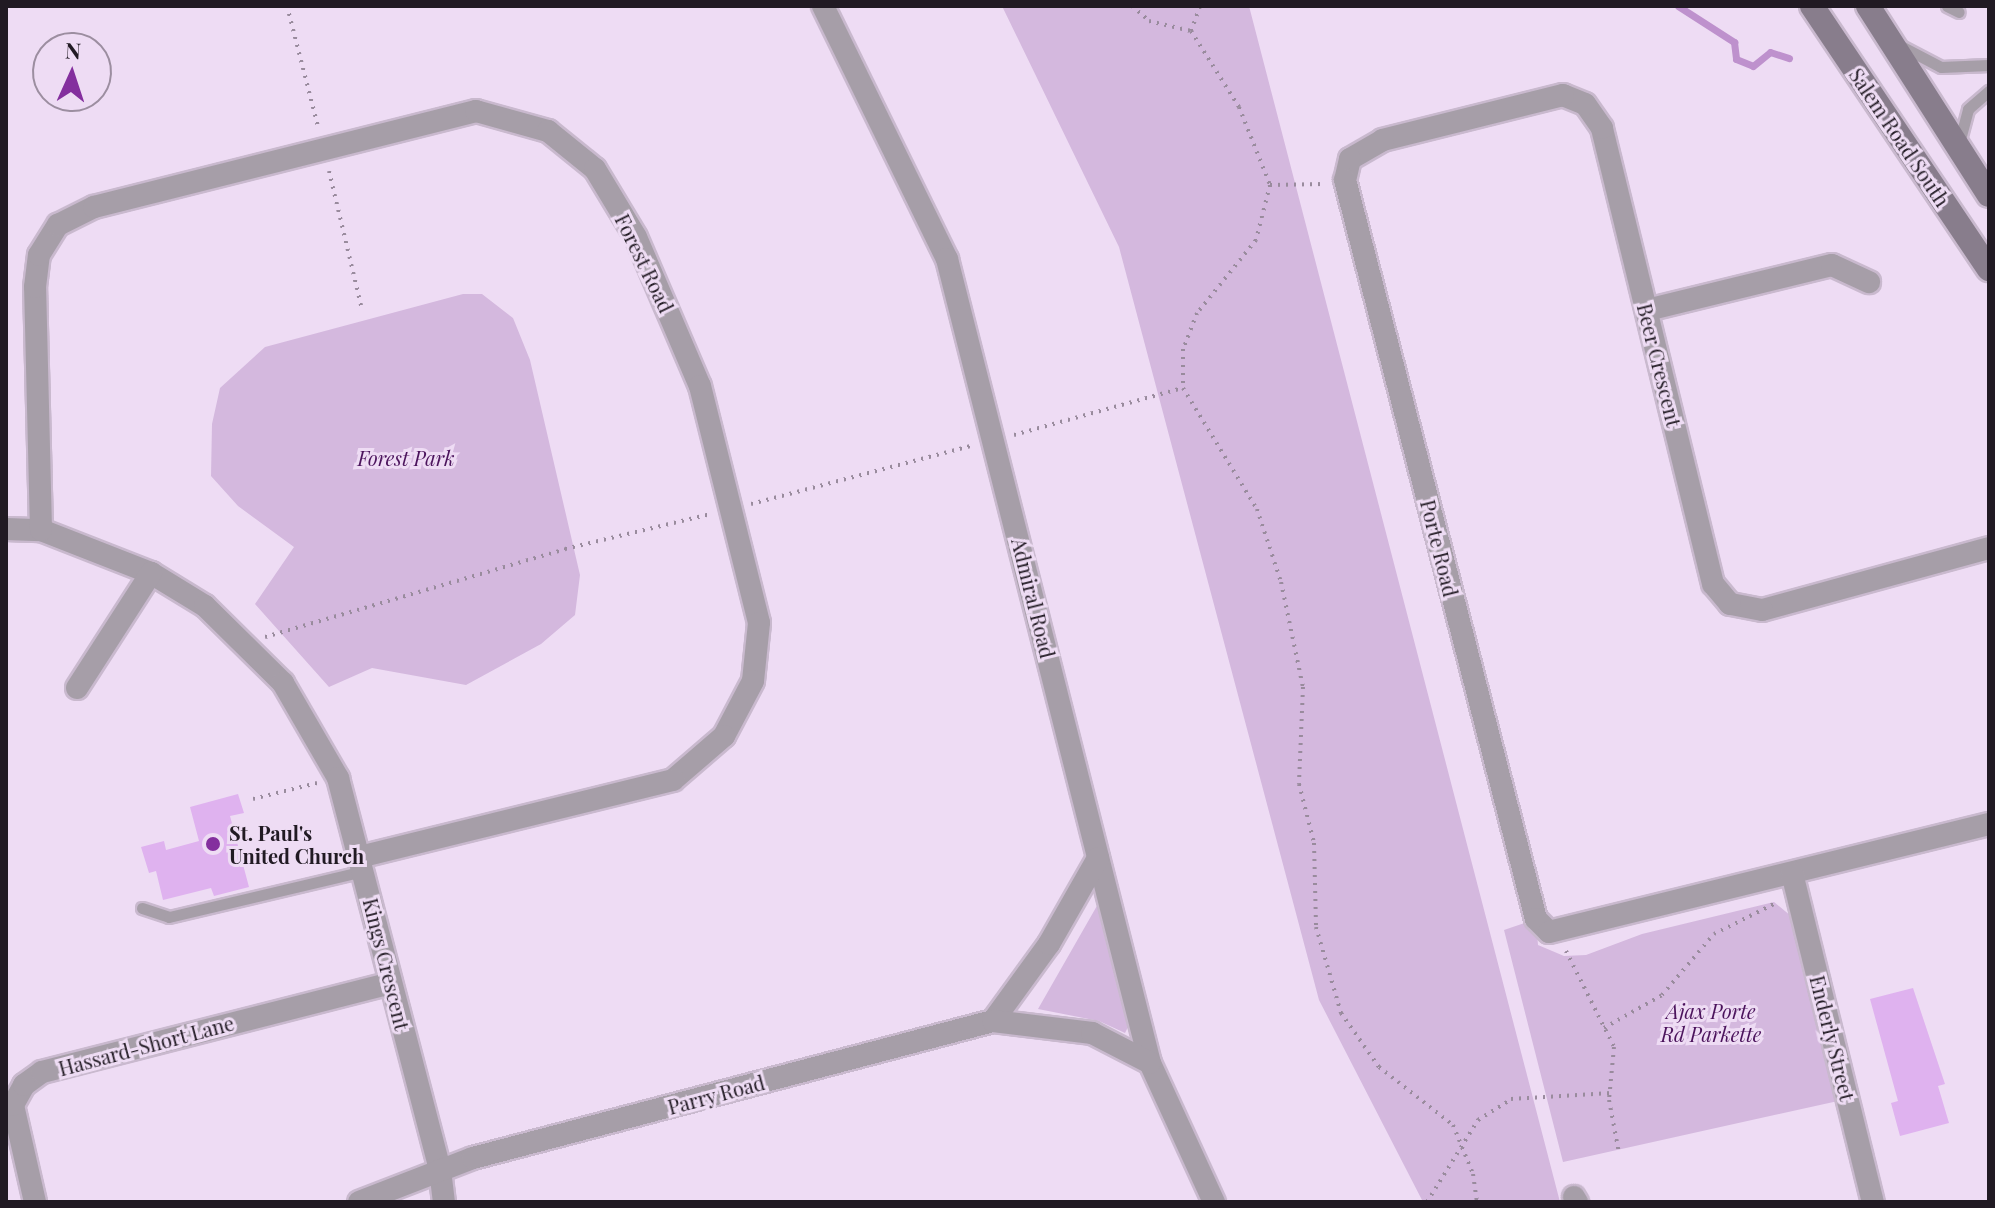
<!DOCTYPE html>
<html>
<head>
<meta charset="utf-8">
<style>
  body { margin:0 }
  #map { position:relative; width:1995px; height:1208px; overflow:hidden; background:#eedcf4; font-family:"Playfair Display",serif }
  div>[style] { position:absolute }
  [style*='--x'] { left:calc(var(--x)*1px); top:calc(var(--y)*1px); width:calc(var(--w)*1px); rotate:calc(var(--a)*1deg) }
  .green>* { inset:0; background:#d4b8de }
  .stream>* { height:7px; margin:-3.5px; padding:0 3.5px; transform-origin:3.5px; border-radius:3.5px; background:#be91cd }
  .building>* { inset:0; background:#dfb2ef }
  .path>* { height:4px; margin-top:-2px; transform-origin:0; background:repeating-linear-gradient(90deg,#998b9d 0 2px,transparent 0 8px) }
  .roads { filter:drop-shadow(2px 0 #c9b9ce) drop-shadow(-2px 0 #c9b9ce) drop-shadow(0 2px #c9b9ce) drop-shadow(0 -2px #c9b9ce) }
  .service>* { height:11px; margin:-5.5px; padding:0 5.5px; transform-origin:5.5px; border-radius:5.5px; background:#a69ea8 }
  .minor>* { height:22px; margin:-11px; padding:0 11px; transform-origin:11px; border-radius:11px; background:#a69ea8 }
  .secondary>* { height:24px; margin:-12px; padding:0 12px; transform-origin:12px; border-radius:12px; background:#887d8c }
  .dots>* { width:22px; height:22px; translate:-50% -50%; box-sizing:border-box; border:4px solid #eedcf4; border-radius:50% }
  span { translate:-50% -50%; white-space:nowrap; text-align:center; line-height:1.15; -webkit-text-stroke:6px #eedcf4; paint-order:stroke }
  .street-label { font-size:20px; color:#211a23 }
  .park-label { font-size:20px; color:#4b135c; font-style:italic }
  .poi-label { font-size:20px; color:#211a23; font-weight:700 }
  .left { translate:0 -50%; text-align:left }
  .frame { position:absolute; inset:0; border:8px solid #211a23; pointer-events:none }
  .north { position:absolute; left:32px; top:32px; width:80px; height:80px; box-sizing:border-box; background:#eedcf4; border:2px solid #9c8ea0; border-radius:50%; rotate:3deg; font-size:22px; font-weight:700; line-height:32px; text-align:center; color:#211a23 }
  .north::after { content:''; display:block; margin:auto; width:28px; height:36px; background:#842f9e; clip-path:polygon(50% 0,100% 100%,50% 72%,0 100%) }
</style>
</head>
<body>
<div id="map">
  <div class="green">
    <div style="clip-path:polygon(1002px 6px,1249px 6px,1560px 1202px,1423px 1202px,1319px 1000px,1119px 247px)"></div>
    <div style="clip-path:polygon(463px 294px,482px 294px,513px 318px,530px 360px,580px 575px,575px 615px,541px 644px,466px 685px,372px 668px,329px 687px,255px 604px,294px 547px,238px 506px,211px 476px,212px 424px,220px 388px,265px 347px)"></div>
    <div style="clip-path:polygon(1774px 902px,1791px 916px,1838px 1101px,1563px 1162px,1504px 930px,1536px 919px,1538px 945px,1564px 956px,1586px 955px,1642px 934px)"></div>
    <div style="clip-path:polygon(1098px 904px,1129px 1025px,1125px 1033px,1099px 1021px,1038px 1009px)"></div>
  </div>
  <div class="stream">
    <div style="--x:1678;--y:6;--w:67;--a:32.7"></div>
    <div style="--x:1734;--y:42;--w:17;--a:83"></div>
    <div style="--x:1736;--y:59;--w:18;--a:22"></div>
    <div style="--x:1753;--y:66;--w:22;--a:-39"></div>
    <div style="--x:1770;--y:52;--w:20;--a:18"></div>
  </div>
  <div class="building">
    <div style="clip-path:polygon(238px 794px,244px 813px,230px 816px,249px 887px,214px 896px,211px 888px,163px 900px,156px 871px,149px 873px,141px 847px,164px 841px,166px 850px,199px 841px,190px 807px)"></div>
    <div style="clip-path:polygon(1913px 988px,1945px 1084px,1938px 1086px,1949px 1123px,1900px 1136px,1891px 1103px,1898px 1101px,1870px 999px)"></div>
  </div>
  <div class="path">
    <div style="--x:287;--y:6;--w:125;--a:75.6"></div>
    <div style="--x:1132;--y:6;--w:23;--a:41"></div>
    <div style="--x:1149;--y:21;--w:43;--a:13.4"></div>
    <div style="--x:1191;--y:31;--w:27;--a:-70"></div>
    <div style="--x:1191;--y:31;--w:90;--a:57.7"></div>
    <div style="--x:1239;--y:107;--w:84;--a:68.3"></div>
    <div style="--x:1270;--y:185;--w:54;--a:-1.1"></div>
    <div style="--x:329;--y:171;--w:142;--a:76.6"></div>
    <div style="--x:1270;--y:185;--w:57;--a:104.3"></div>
    <div style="--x:1256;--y:240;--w:94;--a:128.9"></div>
    <div style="--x:1197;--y:313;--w:39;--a:111"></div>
    <div style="--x:1183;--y:349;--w:39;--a:90"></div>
    <div style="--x:1183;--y:388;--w:142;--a:58.6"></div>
    <div style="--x:1257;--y:509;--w:77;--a:71.8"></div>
    <div style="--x:1281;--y:582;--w:107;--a:78.2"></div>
    <div style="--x:1303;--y:687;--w:97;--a:92.4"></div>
    <div style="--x:1299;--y:784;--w:61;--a:75.7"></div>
    <div style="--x:1314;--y:843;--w:84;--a:88.6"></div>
    <div style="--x:1316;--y:927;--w:90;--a:73.8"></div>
    <div style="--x:1341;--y:1013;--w:66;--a:54.9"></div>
    <div style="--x:1379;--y:1067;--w:94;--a:38.1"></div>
    <div style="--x:1453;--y:1125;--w:53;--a:67.8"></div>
    <div style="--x:1473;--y:1174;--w:28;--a:82"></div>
    <div style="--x:1014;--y:435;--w:174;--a:-15.6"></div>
    <div style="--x:751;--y:504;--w:231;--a:-14.8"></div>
    <div style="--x:265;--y:637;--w:313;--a:-16.3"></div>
    <div style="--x:565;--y:549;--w:150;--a:-13.5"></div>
    <div style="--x:253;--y:799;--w:66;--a:-14"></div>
    <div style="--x:1566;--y:951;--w:107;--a:63.4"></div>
    <div style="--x:1614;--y:1047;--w:53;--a:95.4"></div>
    <div style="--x:1609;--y:1100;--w:54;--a:79.3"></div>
    <div style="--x:1604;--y:1028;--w:67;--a:-29.6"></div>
    <div style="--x:1662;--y:995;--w:80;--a:-49.6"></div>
    <div style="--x:1714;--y:934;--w:69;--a:-26.6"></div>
    <div style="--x:1427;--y:1202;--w:97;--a:-58.1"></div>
    <div style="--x:1478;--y:1120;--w:39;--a:-32"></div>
    <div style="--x:1511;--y:1099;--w:100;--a:-3.4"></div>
  </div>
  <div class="roads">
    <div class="service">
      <div style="--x:1947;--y:6;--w:13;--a:27"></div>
      <div style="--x:1899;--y:45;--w:47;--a:27.6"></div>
      <div style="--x:1941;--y:67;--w:48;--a:-2.4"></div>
      <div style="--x:1959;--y:143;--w:35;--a:-75"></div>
      <div style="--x:1968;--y:109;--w:28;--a:-41"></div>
      <div style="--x:142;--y:908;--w:28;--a:18"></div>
      <div style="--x:169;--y:917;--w:200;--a:-13.3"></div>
    </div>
    <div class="minor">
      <div style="--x:823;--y:6;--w:282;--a:63.9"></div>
      <div style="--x:947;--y:259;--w:829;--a:75.83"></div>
      <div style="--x:1150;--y:1063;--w:153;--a:65.3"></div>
      <div style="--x:1647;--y:310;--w:190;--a:-13.7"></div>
      <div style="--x:1832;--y:265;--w:41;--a:24.7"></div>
      <div style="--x:6;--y:529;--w:35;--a:2"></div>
      <div style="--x:41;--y:530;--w:118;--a:21.4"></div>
      <div style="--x:151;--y:573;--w:63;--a:31.4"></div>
      <div style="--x:205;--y:606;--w:110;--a:44.6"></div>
      <div style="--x:283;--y:683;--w:110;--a:59.9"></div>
      <div style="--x:338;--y:778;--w:405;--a:75.4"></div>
      <div style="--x:440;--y:1170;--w:32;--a:83"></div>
      <div style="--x:41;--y:530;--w:243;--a:-91.4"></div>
      <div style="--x:35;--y:287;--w:32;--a:-83"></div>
      <div style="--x:39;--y:255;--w:36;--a:-58"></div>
      <div style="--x:58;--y:225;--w:40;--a:-26.6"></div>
      <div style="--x:94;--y:207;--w:394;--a:-14.1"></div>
      <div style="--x:476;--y:111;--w:75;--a:15.5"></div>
      <div style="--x:548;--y:131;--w:60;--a:39"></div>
      <div style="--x:595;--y:169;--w:79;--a:58.9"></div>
      <div style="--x:636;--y:237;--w:162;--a:66.8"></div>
      <div style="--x:700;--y:386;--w:244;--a:76"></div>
      <div style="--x:759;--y:623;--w:58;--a:95.9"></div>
      <div style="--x:753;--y:681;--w:62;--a:117.8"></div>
      <div style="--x:724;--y:736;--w:67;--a:139.2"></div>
      <div style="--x:673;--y:780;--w:322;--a:166.2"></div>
      <div style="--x:1989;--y:548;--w:235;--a:164.7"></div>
      <div style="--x:1762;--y:610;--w:33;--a:-169"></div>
      <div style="--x:1730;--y:604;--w:26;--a:-130"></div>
      <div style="--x:1713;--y:584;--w:469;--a:-103.7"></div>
      <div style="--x:1602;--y:128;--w:29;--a:-125"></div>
      <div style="--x:1585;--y:104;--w:24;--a:-158"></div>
      <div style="--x:1563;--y:95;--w:186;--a:166"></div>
      <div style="--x:1383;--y:140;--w:38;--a:150"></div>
      <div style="--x:1350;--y:159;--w:22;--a:103"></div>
      <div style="--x:1345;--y:180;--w:763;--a:75.51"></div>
      <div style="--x:1536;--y:919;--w:18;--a:45"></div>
      <div style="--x:1549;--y:932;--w:453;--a:-13.8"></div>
      <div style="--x:77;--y:688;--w:137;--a:-57.2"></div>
      <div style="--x:1792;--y:873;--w:339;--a:76.2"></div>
      <div style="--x:993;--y:1021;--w:95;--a:-54"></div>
      <div style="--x:1049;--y:944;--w:99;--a:-60.3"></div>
      <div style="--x:1574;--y:1197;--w:6;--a:59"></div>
      <div style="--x:35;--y:1202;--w:99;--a:-102.8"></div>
      <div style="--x:13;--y:1105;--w:23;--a:-61"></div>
      <div style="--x:24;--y:1085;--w:22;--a:-36"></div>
      <div style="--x:42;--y:1072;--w:360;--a:-14.3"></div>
      <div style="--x:359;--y:1202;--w:122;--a:-21.1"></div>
      <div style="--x:473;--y:1158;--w:538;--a:-14.76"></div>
      <div style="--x:993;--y:1021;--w:100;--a:6.9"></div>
      <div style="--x:1092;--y:1033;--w:65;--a:27.3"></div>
    </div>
    <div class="secondary">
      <div style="--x:1812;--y:6;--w:317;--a:56.1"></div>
      <div style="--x:1868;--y:6;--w:224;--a:57.4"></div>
    </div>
  </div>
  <div class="dots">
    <div style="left:213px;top:844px;background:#842f9e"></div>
  </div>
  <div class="street-label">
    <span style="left:1900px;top:137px;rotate:56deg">Salem Road South</span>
    <span style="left:645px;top:263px;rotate:64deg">Forest Road</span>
    <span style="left:1660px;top:365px;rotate:76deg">Beer Crescent</span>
    <span style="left:1440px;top:548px;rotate:76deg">Porte Road</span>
    <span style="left:1034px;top:598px;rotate:76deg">Admiral Road</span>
    <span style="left:387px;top:964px;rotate:76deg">Kings Crescent</span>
    <span style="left:1833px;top:1038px;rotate:76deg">Enderly Street</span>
    <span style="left:146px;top:1045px;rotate:-15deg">Hassard-Short Lane</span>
    <span style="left:716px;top:1094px;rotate:-15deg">Parry Road</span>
  </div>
  <div class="park-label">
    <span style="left:406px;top:457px">Forest Park</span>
    <span style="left:1711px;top:1022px">Ajax Porte<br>Rd Parkette</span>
  </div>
  <div class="poi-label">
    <span class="left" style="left:229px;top:844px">St. Paul's<br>United Church</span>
  </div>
  <div class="frame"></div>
  <div class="north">N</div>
</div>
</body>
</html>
